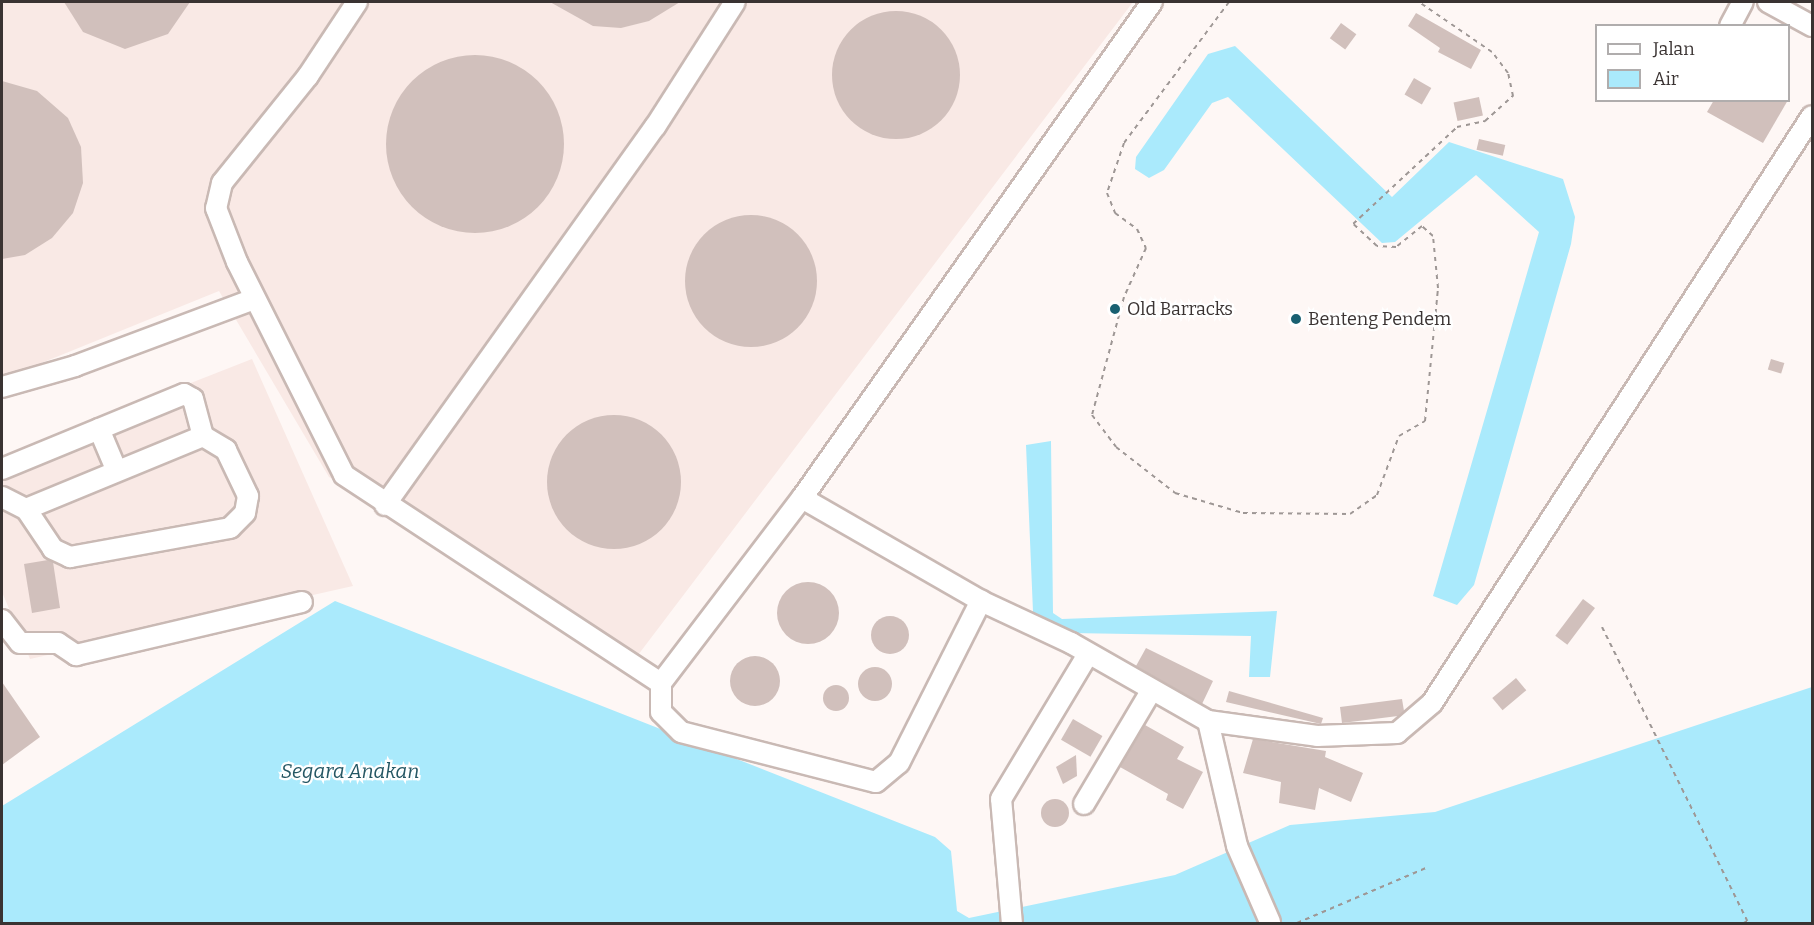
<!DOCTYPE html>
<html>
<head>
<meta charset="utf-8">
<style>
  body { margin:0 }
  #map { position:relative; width:1814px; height:925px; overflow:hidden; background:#fef7f5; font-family:Bitter,serif }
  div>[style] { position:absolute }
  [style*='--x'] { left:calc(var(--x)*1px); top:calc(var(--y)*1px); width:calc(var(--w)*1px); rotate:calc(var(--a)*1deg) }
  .built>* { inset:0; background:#f9e9e5 }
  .water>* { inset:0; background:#aaeafc }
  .building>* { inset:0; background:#d1c0bc; transform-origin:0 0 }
  .round { border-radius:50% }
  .path>* { height:2px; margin-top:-1px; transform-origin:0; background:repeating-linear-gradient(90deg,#9e9795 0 4.5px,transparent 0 9px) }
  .roads { filter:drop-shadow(2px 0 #c9b9b4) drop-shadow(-2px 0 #c9b9b4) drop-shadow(0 2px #c9b9b4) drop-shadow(0 -2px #c9b9b4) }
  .minor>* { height:20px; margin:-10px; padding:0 10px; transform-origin:10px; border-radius:10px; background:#fff }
  .dots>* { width:16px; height:16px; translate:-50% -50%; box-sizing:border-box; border:3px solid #fff; border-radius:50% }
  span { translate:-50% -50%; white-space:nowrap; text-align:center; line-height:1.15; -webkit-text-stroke:4.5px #fff; paint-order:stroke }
  .poi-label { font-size:18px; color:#3a3332 }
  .left { translate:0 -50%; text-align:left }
  .water-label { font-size:20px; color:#255764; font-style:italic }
  .frame { position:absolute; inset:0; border:3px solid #3a3332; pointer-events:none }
  .legend { position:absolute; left:1595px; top:24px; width:195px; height:78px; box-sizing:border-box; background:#fff; border:2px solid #b0adad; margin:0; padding:8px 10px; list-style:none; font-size:18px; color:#3a3332 }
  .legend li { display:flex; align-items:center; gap:12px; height:30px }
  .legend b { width:30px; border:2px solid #b0adad }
</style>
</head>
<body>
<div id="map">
  <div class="built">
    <div style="clip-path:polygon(2px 2px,1133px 2px,632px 663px,476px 561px,329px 477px,219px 291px,2px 379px)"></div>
    <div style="clip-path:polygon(252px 359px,353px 586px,30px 659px,2px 592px,2px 457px)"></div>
  </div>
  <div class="water">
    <div style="clip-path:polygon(1235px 46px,1392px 197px,1449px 142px,1563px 179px,1575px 217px,1571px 244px,1474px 585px,1457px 605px,1433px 596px,1539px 232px,1476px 175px,1395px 242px,1382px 243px,1228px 97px,1212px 103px,1164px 170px,1149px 178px,1135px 169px,1136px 157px,1208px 54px)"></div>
    <div style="clip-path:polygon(1051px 441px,1053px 613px,1062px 619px,1277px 611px,1270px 677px,1249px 677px,1251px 636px,1070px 633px,1033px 612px,1026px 445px)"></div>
    <div style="clip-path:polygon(335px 601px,935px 837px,951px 851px,957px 911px,969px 918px,1175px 875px,1290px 825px,1435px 812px,1812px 687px,1812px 923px,2px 924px,2px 806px)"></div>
  </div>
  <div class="building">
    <div style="clip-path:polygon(64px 2px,190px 2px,168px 34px,125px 49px,83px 32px)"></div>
    <div style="clip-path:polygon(550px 2px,680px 2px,649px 21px,621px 28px,593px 26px)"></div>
    <div class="round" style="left:832px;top:11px;width:128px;height:128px"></div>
    <div style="clip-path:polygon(1416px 13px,1481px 50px,1471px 69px,1438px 52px,1440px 48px,1408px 26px)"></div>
    <div style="left:1341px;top:23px;width:19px;height:19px;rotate:36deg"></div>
    <div class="round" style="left:386px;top:55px;width:178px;height:178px"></div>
    <div style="left:1414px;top:78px;width:20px;height:19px;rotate:30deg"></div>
    <div style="clip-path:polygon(2px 81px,37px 91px,68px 118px,81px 147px,83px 183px,73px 213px,52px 238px,25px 255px,2px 259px)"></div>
    <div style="left:1479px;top:97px;width:19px;height:26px;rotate:78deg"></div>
    <div style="clip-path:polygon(1714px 100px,1788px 100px,1763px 143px,1707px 112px)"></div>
    <div style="left:1479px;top:139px;width:27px;height:11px;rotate:13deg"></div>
    <div class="round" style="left:685px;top:215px;width:132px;height:132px"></div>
    <div style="left:1771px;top:359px;width:14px;height:11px;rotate:17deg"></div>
    <div class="round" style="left:547px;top:415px;width:134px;height:134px"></div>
    <div style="clip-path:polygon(48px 560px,53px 562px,60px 608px,32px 613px,24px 564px)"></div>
    <div class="round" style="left:777px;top:582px;width:62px;height:62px"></div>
    <div style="left:1583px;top:599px;width:15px;height:46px;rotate:37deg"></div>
    <div class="round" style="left:871px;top:616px;width:38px;height:38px"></div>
    <div style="clip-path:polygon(1146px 648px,1213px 681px,1202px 704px,1136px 666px)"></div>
    <div class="round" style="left:730px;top:656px;width:50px;height:50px"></div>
    <div class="round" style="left:858px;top:667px;width:34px;height:34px"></div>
    <div style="left:1516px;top:678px;width:16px;height:31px;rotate:50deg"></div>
    <div style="clip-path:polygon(2px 682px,40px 737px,2px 765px)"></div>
    <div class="round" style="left:823px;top:685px;width:26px;height:26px"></div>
    <div style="clip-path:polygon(1229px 691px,1323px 718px,1321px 724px,1226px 702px)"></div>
    <div style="clip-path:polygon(1402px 699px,1404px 711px,1398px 716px,1342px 723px,1340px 707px)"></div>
    <div style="left:1073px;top:719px;width:34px;height:24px;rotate:30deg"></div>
    <div style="clip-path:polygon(1145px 725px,1184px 747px,1177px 759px,1203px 772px,1183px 809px,1166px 800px,1168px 794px,1120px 767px)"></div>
    <div style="clip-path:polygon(1253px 739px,1326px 751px,1325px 757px,1363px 773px,1351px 802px,1319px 788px,1315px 810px,1279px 803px,1281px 782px,1243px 773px)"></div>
    <div style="clip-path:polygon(1076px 755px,1077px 776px,1063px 784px,1056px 767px)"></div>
    <div class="round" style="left:1041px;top:799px;width:28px;height:28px"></div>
  </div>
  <div class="path">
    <div style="--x:1229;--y:2;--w:176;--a:126.7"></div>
    <div style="--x:1124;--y:143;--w:53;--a:108.8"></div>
    <div style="--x:1107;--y:193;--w:22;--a:68"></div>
    <div style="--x:1115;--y:213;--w:27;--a:36"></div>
    <div style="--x:1137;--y:229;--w:21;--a:65"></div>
    <div style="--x:1146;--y:248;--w:54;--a:114.2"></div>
    <div style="--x:1124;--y:297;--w:122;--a:105.2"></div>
    <div style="--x:1092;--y:415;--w:40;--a:53"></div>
    <div style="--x:1116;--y:447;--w:75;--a:37.9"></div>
    <div style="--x:1175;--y:493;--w:71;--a:16.4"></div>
    <div style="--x:1243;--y:513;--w:107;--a:0.5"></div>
    <div style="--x:1350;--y:514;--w:33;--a:-35"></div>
    <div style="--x:1377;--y:495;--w:63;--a:-69.6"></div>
    <div style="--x:1399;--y:436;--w:30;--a:-30"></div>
    <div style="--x:1425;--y:421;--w:134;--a:-84.4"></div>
    <div style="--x:1438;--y:288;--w:52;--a:-95.5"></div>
    <div style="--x:1433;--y:236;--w:15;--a:-138"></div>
    <div style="--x:1422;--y:226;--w:33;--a:141"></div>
    <div style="--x:1396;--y:247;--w:19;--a:-177"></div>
    <div style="--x:1377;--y:246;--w:33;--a:-137"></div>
    <div style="--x:1353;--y:224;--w:142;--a:-43"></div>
    <div style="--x:1457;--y:127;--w:29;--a:-12"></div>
    <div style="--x:1485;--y:121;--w:38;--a:-42"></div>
    <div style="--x:1513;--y:96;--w:24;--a:-102"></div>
    <div style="--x:1508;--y:73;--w:26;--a:-127"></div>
    <div style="--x:1492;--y:52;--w:88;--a:-145.6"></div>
    <div style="--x:1602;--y:627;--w:328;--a:63.7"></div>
    <div style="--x:1747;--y:921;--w:6;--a:149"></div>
    <div style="--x:1297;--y:923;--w:142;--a:-23.1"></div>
  </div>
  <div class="roads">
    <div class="minor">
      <div style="--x:357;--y:2;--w:89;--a:123.5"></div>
      <div style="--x:308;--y:76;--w:137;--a:128.8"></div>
      <div style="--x:222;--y:183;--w:26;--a:103"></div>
      <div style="--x:216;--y:208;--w:58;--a:68.7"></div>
      <div style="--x:237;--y:262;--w:238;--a:63.3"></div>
      <div style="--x:344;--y:475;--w:379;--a:33.3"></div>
      <div style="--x:661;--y:683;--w:233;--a:-52.7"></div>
      <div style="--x:802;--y:498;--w:607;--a:-54.79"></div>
      <div style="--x:1768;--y:2;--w:50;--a:28.6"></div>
      <div style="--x:1730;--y:26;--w:27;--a:-62"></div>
      <div style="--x:2;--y:387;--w:76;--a:-16"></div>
      <div style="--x:75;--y:366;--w:191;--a:-20.5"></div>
      <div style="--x:99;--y:429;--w:43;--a:67"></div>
      <div style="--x:2;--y:469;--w:197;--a:-22.4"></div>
      <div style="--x:184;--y:394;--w:10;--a:29"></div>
      <div style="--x:193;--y:399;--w:38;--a:75"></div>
      <div style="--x:2;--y:497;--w:27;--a:27"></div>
      <div style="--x:26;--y:509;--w:191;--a:-22.4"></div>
      <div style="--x:203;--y:436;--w:27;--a:31"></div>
      <div style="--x:226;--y:450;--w:51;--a:64.4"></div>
      <div style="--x:248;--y:496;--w:17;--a:100"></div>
      <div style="--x:245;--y:513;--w:21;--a:135"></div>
      <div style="--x:230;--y:528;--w:163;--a:169.7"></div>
      <div style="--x:70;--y:557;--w:19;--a:-155"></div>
      <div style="--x:53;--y:549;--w:48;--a:-124"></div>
      <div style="--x:802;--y:498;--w:207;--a:29.9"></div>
      <div style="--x:981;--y:601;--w:99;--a:25"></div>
      <div style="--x:1071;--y:643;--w:158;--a:29.7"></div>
      <div style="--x:1208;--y:721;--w:110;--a:7.8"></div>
      <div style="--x:1317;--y:736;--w:80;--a:-2.1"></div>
      <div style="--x:1397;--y:733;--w:46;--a:-40.6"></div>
      <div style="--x:1432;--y:703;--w:699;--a:-57.08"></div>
      <div style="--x:385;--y:505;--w:465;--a:-54.5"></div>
      <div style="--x:655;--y:127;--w:148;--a:-57.4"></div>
      <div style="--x:2;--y:620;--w:29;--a:52"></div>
      <div style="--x:20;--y:643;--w:38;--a:0"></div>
      <div style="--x:58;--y:643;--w:22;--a:34"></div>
      <div style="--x:76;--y:655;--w:232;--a:-13.2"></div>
      <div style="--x:661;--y:683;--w:29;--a:90"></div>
      <div style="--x:661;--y:712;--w:28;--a:45"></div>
      <div style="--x:681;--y:732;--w:201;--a:14.4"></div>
      <div style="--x:876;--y:782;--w:30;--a:-40"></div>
      <div style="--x:899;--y:763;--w:182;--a:-63.2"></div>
      <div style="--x:1208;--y:721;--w:128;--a:76.9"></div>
      <div style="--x:1237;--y:846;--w:83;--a:66.5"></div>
      <div style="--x:1084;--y:804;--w:131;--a:-59.3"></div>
      <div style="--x:1012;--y:924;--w:125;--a:-95"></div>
      <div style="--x:1001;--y:799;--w:169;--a:-59"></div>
    </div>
  </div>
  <div class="dots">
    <div style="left:1115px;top:309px;background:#196071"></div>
    <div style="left:1296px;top:319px;background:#196071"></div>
  </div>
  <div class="poi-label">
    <span class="left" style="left:1127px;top:309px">Old Barracks</span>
    <span class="left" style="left:1308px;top:319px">Benteng Pendem</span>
  </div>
  <div class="water-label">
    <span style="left:350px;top:771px">Segara Anakan</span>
  </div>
  <div class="frame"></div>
  <ul class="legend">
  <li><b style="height:8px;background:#fff"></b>Jalan</li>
  <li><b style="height:16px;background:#aaeafc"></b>Air</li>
  </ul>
</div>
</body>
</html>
